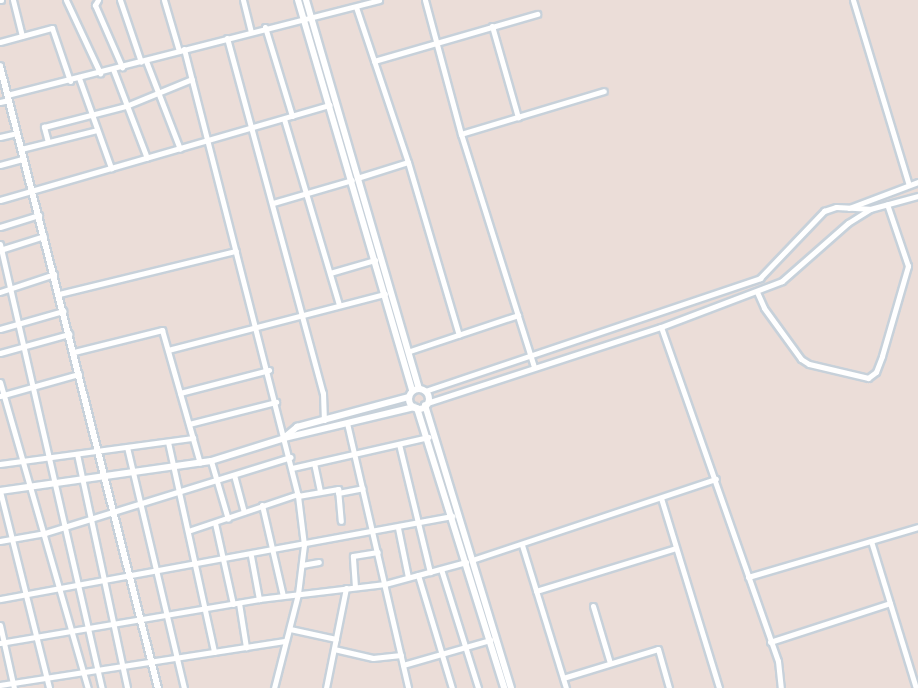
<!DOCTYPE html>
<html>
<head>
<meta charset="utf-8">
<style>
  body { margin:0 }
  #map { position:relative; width:918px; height:688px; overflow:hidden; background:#ebddd8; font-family:"Noto Sans",sans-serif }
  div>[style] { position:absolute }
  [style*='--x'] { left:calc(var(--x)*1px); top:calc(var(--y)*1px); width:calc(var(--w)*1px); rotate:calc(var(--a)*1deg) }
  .roads { filter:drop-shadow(2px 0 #c7d1da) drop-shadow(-2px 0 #c7d1da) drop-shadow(0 2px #c7d1da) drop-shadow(0 -2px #c7d1da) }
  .minor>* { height:5px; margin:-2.5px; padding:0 2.5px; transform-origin:2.5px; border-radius:2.5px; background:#fff }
  .tertiary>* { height:6px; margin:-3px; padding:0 3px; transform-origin:3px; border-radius:3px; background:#fff }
  .tertiary>.ring { margin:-3px; padding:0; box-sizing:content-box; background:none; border:6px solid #fff; border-radius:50% }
  span { translate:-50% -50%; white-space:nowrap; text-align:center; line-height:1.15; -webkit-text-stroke:5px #fff; paint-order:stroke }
</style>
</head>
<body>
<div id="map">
  <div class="roads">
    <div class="minor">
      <div style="--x:0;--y:0;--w:1;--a:0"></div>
      <div style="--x:13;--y:0;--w:37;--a:76"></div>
      <div style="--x:66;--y:0;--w:81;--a:65"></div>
      <div style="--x:98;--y:0;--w:6;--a:121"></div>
      <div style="--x:95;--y:5;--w:68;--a:66.5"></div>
      <div style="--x:120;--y:0;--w:65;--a:71.3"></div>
      <div style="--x:164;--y:0;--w:53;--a:73.6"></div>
      <div style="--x:243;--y:0;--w:32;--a:76"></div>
      <div style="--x:425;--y:0;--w:139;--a:75"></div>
      <div style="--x:461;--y:134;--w:244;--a:72.6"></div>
      <div style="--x:853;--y:0;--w:193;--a:73.2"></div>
      <div style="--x:356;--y:7;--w:163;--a:71.5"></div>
      <div style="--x:408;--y:162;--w:180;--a:73.6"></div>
      <div style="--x:492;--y:26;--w:95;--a:74.1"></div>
      <div style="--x:265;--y:27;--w:93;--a:73.1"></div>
      <div style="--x:227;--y:38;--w:368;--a:74.9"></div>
      <div style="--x:323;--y:393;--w:27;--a:88"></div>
      <div style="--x:0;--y:42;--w:54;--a:-15.1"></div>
      <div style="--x:52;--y:28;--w:56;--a:71.2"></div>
      <div style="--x:184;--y:49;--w:461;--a:75.7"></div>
      <div style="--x:298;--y:496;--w:49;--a:83"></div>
      <div style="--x:304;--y:545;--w:49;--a:97"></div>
      <div style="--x:298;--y:594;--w:97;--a:104.3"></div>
      <div style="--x:146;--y:61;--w:94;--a:68.9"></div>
      <div style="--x:374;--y:61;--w:170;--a:-16.1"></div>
      <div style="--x:113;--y:69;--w:95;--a:69.1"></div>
      <div style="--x:79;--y:78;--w:96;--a:70.4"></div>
      <div style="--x:7;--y:95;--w:384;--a:-14.3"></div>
      <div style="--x:0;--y:102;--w:9;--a:-13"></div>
      <div style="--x:284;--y:119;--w:194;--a:73.5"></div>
      <div style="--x:461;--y:134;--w:149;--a:-16.7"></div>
      <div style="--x:0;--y:137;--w:17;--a:-13"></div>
      <div style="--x:48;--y:142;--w:16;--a:-105"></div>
      <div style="--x:44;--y:127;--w:85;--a:-14.4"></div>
      <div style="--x:126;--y:106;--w:71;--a:-22.2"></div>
      <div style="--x:21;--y:149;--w:78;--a:-14"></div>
      <div style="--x:0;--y:165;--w:24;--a:-15"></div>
      <div style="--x:357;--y:178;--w:53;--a:-17.4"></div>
      <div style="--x:0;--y:200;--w:343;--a:-16.1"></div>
      <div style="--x:273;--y:203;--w:82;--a:-16.2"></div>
      <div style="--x:849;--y:208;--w:74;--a:-20.6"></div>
      <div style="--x:0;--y:227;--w:41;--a:-17.1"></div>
      <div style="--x:0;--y:244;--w:456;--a:77.1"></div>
      <div style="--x:0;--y:250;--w:46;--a:-17.7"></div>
      <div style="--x:330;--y:273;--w:47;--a:-16.1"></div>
      <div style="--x:0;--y:292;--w:57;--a:-18.4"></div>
      <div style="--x:757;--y:292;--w:17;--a:66"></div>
      <div style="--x:764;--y:308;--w:63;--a:54"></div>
      <div style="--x:801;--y:359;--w:9;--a:32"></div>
      <div style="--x:809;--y:364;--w:61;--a:13.3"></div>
      <div style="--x:868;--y:378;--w:10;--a:-37"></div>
      <div style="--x:876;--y:372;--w:17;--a:-69"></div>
      <div style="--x:882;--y:356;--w:94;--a:-73.9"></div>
      <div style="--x:908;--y:266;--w:65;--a:-108.7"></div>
      <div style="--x:59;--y:294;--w:182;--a:-13.7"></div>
      <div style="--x:661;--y:327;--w:354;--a:70.7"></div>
      <div style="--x:778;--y:661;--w:27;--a:84"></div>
      <div style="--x:0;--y:329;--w:66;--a:-15.9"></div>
      <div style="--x:168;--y:350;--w:224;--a:-14.5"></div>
      <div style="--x:410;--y:351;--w:114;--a:-18.4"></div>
      <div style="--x:74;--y:352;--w:91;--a:-14"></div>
      <div style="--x:162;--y:330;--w:138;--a:74.1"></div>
      <div style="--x:0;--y:353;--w:72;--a:-15.4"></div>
      <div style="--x:0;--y:382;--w:318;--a:74"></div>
      <div style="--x:425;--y:391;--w:354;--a:-18.6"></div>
      <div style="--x:760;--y:278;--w:93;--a:-46.3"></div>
      <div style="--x:824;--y:211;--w:13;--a:-18"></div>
      <div style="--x:836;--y:207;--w:33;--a:3"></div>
      <div style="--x:180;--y:393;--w:92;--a:-14.5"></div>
      <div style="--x:0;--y:396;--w:82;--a:-15.6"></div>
      <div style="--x:427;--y:403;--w:246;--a:-18"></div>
      <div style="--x:661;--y:327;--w:129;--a:-20.8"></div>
      <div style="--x:782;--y:281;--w:88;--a:-41.3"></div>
      <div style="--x:848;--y:223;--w:26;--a:-32"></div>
      <div style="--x:870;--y:209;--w:50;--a:-15.2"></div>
      <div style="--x:347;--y:423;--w:272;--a:77"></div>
      <div style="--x:189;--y:424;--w:90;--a:-14.2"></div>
      <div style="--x:168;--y:442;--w:215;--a:77.6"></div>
      <div style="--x:399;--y:444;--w:132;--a:76.4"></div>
      <div style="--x:127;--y:447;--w:248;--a:76.7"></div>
      <div style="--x:77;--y:454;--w:239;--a:77.9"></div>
      <div style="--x:211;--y:461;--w:60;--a:73.7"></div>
      <div style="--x:314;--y:463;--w:29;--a:78"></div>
      <div style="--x:0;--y:464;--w:195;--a:-7.7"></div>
      <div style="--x:292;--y:468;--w:140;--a:-12.8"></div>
      <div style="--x:234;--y:475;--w:38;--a:75"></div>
      <div style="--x:0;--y:491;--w:203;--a:76"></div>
      <div style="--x:338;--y:493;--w:25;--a:-11"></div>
      <div style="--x:298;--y:496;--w:41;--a:-9.9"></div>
      <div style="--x:338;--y:489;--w:32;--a:85"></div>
      <div style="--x:661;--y:498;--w:199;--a:73"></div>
      <div style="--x:262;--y:505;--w:93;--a:77"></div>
      <div style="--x:215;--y:523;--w:83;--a:77.5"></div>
      <div style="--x:398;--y:528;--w:50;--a:78.5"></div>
      <div style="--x:188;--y:531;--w:116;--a:-18.6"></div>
      <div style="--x:0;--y:541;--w:46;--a:-10.1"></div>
      <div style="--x:45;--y:533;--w:257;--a:-17.2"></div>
      <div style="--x:871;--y:541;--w:154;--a:73"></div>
      <div style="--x:522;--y:545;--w:150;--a:72.9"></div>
      <div style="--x:251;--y:556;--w:44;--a:79.5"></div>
      <div style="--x:472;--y:560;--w:257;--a:-18.4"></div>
      <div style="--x:302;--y:565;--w:17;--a:-10"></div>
      <div style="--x:441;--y:569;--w:125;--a:72.7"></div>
      <div style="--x:418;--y:575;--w:118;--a:73.3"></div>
      <div style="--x:748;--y:577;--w:177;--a:-16.4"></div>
      <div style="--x:355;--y:587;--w:31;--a:-94"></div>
      <div style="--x:353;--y:556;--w:25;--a:-9"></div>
      <div style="--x:536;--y:591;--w:146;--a:-17.1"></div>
      <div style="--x:0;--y:599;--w:460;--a:-10.4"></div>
      <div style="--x:239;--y:603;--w:45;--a:81"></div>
      <div style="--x:593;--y:606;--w:59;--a:73.4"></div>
      <div style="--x:0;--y:625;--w:65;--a:77.5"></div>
      <div style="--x:290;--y:629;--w:47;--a:12.3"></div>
      <div style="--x:770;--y:642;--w:126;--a:-18"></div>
      <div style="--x:0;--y:643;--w:263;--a:-9.6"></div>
      <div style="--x:259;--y:599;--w:127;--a:-6.8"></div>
      <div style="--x:385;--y:584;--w:84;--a:-15.2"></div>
      <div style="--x:334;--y:649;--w:40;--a:13"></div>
      <div style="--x:373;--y:658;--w:28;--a:-6"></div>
      <div style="--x:403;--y:665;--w:91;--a:-16"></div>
      <div style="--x:563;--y:678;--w:99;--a:-17"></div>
      <div style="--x:658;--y:649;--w:41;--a:74.2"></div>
      <div style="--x:0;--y:685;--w:288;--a:-8.8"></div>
      <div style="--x:326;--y:688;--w:102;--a:-78.7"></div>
    </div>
    <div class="tertiary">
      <div style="--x:298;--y:0;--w:407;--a:73.7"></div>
      <div style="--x:306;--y:0;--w:405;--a:73.8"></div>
      <div style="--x:0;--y:66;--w:642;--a:75.75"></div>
      <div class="ring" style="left:409px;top:389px;width:14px;height:14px"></div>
      <div style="--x:425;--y:405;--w:296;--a:73.1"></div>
      <div style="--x:417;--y:408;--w:293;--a:72.7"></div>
      <div style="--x:285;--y:437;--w:16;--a:-40"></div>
      <div style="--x:297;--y:427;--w:116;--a:-15"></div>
      <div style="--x:0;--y:491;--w:213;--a:-8.1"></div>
      <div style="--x:211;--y:461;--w:77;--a:-17.3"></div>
      <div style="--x:285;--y:438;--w:133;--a:-13.5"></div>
    </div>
  </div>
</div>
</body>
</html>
